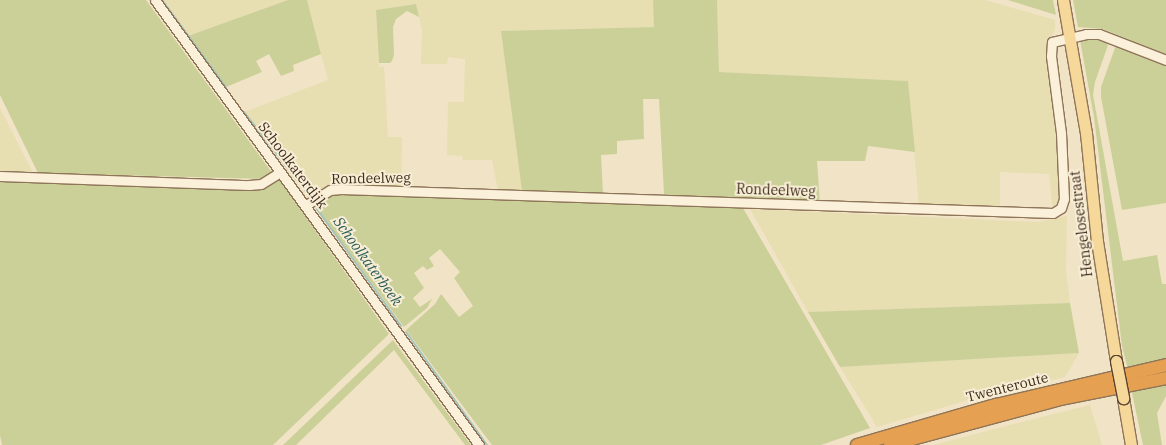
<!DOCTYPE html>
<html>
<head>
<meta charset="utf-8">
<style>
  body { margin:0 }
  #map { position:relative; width:1166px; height:445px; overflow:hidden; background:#f1e3c5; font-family:"IBM Plex Serif",serif }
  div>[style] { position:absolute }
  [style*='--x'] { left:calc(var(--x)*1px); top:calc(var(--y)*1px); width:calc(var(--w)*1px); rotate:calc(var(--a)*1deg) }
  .farmland>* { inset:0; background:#e7deb2 }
  .green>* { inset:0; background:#cbd098 }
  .stream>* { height:2px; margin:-1px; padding:0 1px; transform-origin:1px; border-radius:1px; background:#a7c4bb }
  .roads { filter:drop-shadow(1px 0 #8e7459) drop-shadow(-1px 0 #8e7459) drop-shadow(0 1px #8e7459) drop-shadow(0 -1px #8e7459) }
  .minor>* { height:9px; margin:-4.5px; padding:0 4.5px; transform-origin:4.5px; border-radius:4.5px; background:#fbf0d9 }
  .major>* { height:11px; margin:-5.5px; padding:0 5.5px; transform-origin:5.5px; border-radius:5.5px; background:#f6d89b }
  .highway>* { height:12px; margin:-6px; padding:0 6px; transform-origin:6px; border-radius:6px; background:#e5a151 }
  .bridges { filter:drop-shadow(1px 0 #5b422e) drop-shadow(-1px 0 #5b422e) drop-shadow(0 1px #5b422e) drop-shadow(0 -1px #5b422e) }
  .major-bridge>* { height:11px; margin:-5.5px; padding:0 5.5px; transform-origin:5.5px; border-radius:5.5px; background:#f6d89b }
  span { translate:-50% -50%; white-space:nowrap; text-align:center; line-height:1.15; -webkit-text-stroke:4px #f8edd5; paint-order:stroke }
  .street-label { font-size:14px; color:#3d2c1e }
  .water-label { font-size:15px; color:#2d5e59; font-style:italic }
</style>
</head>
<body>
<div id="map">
  <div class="farmland">
    <div style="clip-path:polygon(162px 0,288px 0,188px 36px)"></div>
    <div style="clip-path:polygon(307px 0,653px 0,655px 27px,501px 31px,522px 191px,498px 190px,492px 160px,463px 160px,462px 156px,447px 155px,448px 102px,464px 102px,465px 59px,448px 57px,447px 64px,421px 64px,422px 31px,416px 4px,376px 10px,379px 67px,384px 67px,388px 137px,402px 137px,401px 186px,336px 184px,311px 195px,307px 193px,244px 112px,328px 80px)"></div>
    <div style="clip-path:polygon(717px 0,985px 0,1055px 20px,1055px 29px,1047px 46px,1056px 112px,1061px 203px,1053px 212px,1049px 174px,1000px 172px,1000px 210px,919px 207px,908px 81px,719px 72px)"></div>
    <div style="clip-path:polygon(0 108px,33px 173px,0 172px)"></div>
    <div style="clip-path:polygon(750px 209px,1037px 222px,1067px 216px,1066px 269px,1070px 303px,808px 312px)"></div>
    <div style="clip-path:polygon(1079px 353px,1065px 377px,968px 400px,877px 427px,840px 367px)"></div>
    <div style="clip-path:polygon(1090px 405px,1102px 445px,934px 445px,1002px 427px)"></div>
  </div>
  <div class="green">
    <div style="clip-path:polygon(0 0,146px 0,273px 174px,265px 179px,38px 173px,0 95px)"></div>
    <div style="clip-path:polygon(288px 0,307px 0,321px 54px,293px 65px,294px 71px,281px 76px,269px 54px,256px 61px,262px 72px,226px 87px,188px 36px)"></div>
    <div style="clip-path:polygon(653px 0,717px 0,719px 72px,908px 81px,915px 152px,868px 146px,865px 161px,817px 161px,820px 203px,666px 196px,664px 194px,659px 99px,643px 99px,644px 139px,617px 141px,617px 154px,601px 155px,603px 194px,522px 191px,501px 31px,654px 27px)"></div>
    <div style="clip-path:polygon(1008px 0,1053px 0,1056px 15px)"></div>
    <div style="clip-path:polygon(1073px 0,1166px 0,1166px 55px,1103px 29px,1078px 27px)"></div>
    <div style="clip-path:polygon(416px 4px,419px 17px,407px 11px,396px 19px,393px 27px,394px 55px,392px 61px,390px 63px,379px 63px,376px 10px)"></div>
    <div style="clip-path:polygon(1086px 36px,1106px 40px,1108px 45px,1095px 82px,1093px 95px,1123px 261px,1157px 255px,1162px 284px,1166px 284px,1166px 361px,1128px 370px,1122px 346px,1094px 117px,1080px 40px)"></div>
    <div style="clip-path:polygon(1116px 45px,1166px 66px,1166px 203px,1122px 210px,1101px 97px,1101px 87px)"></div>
    <div style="clip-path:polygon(278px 178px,389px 334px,273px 445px,2px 445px,0 435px,0 180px,263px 189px)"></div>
    <div style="clip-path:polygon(338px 193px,743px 208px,870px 428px,821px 445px,492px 445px,406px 330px,435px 304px,441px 294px,459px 317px,473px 306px,454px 278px,460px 272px,440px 249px,429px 258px,434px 266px,427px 270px,423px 266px,414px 273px,424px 288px,413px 298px,420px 307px,432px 299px,427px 308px,404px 327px,317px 209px,319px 201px)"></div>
    <div style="clip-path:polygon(1070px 303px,1079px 353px,840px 367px,808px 312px)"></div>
    <div style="clip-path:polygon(393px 340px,471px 445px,465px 445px,394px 350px,296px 445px,283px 445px)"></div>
    <div style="clip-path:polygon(1166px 381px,1166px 396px,1157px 413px,1162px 445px,1143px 445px,1131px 388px)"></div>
  </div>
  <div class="stream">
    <div style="--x:162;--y:0;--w:108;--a:53.7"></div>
    <div style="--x:244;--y:112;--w:103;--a:52.1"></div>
    <div style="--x:317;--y:209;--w:144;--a:54.3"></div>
    <div style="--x:406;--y:332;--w:139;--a:54.4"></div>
  </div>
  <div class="roads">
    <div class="minor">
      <div style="--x:155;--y:0;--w:550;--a:53.94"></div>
      <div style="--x:0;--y:176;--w:249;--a:2.1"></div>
      <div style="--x:249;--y:185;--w:12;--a:-5"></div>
      <div style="--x:261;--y:184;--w:22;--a:-32"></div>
      <div style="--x:306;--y:205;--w:28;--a:-32"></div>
      <div style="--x:330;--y:190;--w:11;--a:-5"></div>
      <div style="--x:341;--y:189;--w:712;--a:1.93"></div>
      <div style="--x:1053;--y:213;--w:9;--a:-32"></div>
      <div style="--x:1061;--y:208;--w:9;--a:-72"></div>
      <div style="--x:1064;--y:199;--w:66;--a:-92.6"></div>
      <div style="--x:1061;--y:133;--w:78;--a:-97.4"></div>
      <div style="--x:1051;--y:56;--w:14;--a:-86"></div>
      <div style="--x:1052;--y:42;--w:35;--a:-13"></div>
      <div style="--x:1086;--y:34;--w:13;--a:0"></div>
      <div style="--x:1099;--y:34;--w:72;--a:21.2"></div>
    </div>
    <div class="major">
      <div style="--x:1063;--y:0;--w:135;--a:80.2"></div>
      <div style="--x:1086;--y:133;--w:109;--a:84.2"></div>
      <div style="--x:1097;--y:241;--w:121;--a:81"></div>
      <div style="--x:1123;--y:398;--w:48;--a:80.3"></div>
    </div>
    <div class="highway">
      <div style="--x:857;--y:445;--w:145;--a:-16.1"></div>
      <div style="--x:996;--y:405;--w:175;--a:-13.2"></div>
      <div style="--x:890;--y:445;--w:176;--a:-15.1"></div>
      <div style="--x:1060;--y:399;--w:108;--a:-11.2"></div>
    </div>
  </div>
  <div class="bridges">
    <div class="major-bridge">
      <div style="--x:1116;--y:361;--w:38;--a:79"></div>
    </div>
  </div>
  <div class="street-label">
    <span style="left:293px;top:165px;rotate:53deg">Schoolkaterdijk</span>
    <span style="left:371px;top:178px;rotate:-1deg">Rondeelweg</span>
    <span style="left:776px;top:190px;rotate:2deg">Rondeelweg</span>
    <span style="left:1081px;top:224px;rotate:-97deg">Hengelosestraat</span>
    <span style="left:1007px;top:387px;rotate:-14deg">Twenteroute</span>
  </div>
  <div class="water-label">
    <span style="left:368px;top:261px;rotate:54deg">Schoolkaterbeek</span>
  </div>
</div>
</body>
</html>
